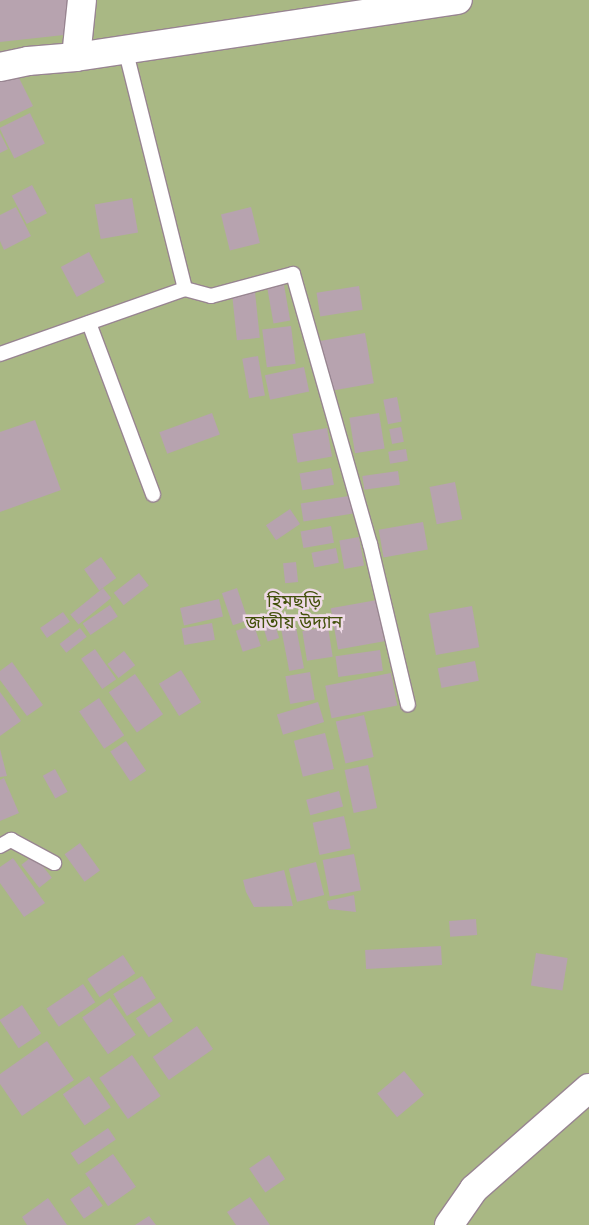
<!DOCTYPE html>
<html>
<head>
<meta charset="utf-8">
<style>
  body { margin:0 }
  #map { position:relative; width:589px; height:1225px; overflow:hidden; background:#efdae7; font-family:Raleway,"Noto Sans Bengali",sans-serif }
  div>[style] { position:absolute }
  [style*='--x'] { left:calc(var(--x)*1px); top:calc(var(--y)*1px); width:calc(var(--w)*1px); rotate:calc(var(--a)*1deg) }
  .green>* { inset:0; background:#a9b884; transform-origin:0 0 }
  .building>* { inset:0; background:#b7a3af; transform-origin:0 0 }
  .roads { filter:drop-shadow(1px 0 #988591) drop-shadow(-1px 0 #988591) drop-shadow(0 1px #988591) drop-shadow(0 -1px #988591) }
  .service>* { height:14px; margin:-7px; padding:0 7px; transform-origin:7px; border-radius:7px; background:#fff }
  .minor>* { height:28px; margin:-14px; padding:0 14px; transform-origin:14px; border-radius:14px; background:#fff }
  .tertiary>* { height:28px; margin:-14px; padding:0 14px; transform-origin:14px; border-radius:14px; background:#fff }
  span { translate:-50% -50%; white-space:nowrap; text-align:center; line-height:1.15; -webkit-text-stroke:5px #efdae7; paint-order:stroke }
  .park-label { font-size:18px; color:#414f08 }
</style>
</head>
<body>
<div id="map">
  <div class="green">
    <div style="left:0;top:0;width:589px;height:1225px"></div>
  </div>
  <div class="building">
    <div style="clip-path:polygon(0 0,70px 0,73px 34px,0 42px)"></div>
    <div style="clip-path:polygon(16px 72px,33px 106px,0 122px,0 80px)"></div>
    <div style="left:30px;top:113px;width:34px;height:34px;rotate:64deg"></div>
    <div style="clip-path:polygon(0 133px,8px 149px,0 153px)"></div>
    <div style="left:32px;top:185px;width:32px;height:23px;rotate:62deg"></div>
    <div style="left:132px;top:198px;width:35px;height:38px;rotate:80deg"></div>
    <div style="clip-path:polygon(16px 207px,31px 236px,4px 250px,0 241px,0 215px)"></div>
    <div style="left:251px;top:207px;width:37px;height:31px;rotate:76deg"></div>
    <div style="left:89px;top:252px;width:34px;height:32px;rotate:62deg"></div>
    <div style="left:284px;top:285px;width:36px;height:17px;rotate:80deg"></div>
    <div style="left:359px;top:286px;width:24px;height:43px;rotate:81deg"></div>
    <div style="left:255px;top:292px;width:46px;height:23px;rotate:84deg"></div>
    <div style="left:291px;top:326px;width:38px;height:29px;rotate:83deg"></div>
    <div style="left:365px;top:333px;width:51px;height:47px;rotate:80deg"></div>
    <div style="left:258px;top:356px;width:40px;height:16px;rotate:80deg"></div>
    <div style="left:304px;top:367px;width:25px;height:40px;rotate:78deg"></div>
    <div style="left:397px;top:397px;width:25px;height:14px;rotate:79deg"></div>
    <div style="left:212px;top:413px;width:23px;height:56px;rotate:70deg"></div>
    <div style="left:379px;top:413px;width:36px;height:30px;rotate:81deg"></div>
    <div style="clip-path:polygon(35px 420px,61px 490px,0 512px,0 432px)"></div>
    <div style="left:401px;top:427px;width:15px;height:12px;rotate:79deg"></div>
    <div style="left:327px;top:428px;width:29px;height:35px;rotate:80deg"></div>
    <div style="left:406px;top:449px;width:12px;height:18px;rotate:81deg"></div>
    <div style="left:331px;top:468px;width:17px;height:32px;rotate:80deg"></div>
    <div style="left:398px;top:471px;width:14px;height:36px;rotate:82deg"></div>
    <div style="left:455px;top:482px;width:38px;height:26px;rotate:79deg"></div>
    <div style="left:355px;top:495px;width:18px;height:55px;rotate:81deg"></div>
    <div style="left:290px;top:509px;width:18px;height:29px;rotate:56deg"></div>
    <div style="left:423px;top:522px;width:28px;height:45px;rotate:80deg"></div>
    <div style="left:331px;top:526px;width:17px;height:31px;rotate:80deg"></div>
    <div style="left:359px;top:537px;width:29px;height:20px;rotate:80deg"></div>
    <div style="left:336px;top:548px;width:15px;height:25px;rotate:79deg"></div>
    <div style="left:101px;top:557px;width:26px;height:21px;rotate:54deg"></div>
    <div style="left:296px;top:562px;width:20px;height:13px;rotate:84deg"></div>
    <div style="left:139px;top:573px;width:16px;height:32px;rotate:52deg"></div>
    <div style="left:103px;top:588px;width:13px;height:42px;rotate:51deg"></div>
    <div style="left:237px;top:588px;width:34px;height:16px;rotate:71deg"></div>
    <div style="left:219px;top:599px;width:18px;height:40px;rotate:77deg"></div>
    <div style="left:377px;top:600px;width:42px;height:47px;rotate:80deg"></div>
    <div style="left:110px;top:605px;width:14px;height:33px;rotate:56deg"></div>
    <div style="left:472px;top:606px;width:42px;height:44px;rotate:80deg"></div>
    <div style="left:63px;top:612px;width:12px;height:28px;rotate:55deg"></div>
    <div style="left:273px;top:618px;width:21px;height:12px;rotate:73deg"></div>
    <div style="left:212px;top:623px;width:17px;height:31px;rotate:80deg"></div>
    <div style="left:254px;top:625px;width:22px;height:19px;rotate:72deg"></div>
    <div style="left:296px;top:627px;width:42px;height:15px;rotate:79deg"></div>
    <div style="left:328px;top:627px;width:30px;height:26px;rotate:81deg"></div>
    <div style="left:80px;top:628px;width:11px;height:26px;rotate:52deg"></div>
    <div style="left:95px;top:649px;width:37px;height:17px;rotate:55deg"></div>
    <div style="left:380px;top:650px;width:21px;height:45px;rotate:82deg"></div>
    <div style="left:124px;top:651px;width:18px;height:21px;rotate:52deg"></div>
    <div style="left:475px;top:661px;width:20px;height:38px;rotate:79deg"></div>
    <div style="clip-path:polygon(12px 662px,43px 705px,27px 716px,0 680px,0 671px)"></div>
    <div style="left:181px;top:670px;width:38px;height:26px;rotate:58deg"></div>
    <div style="left:310px;top:672px;width:28px;height:25px;rotate:80deg"></div>
    <div style="left:391px;top:673px;width:33px;height:67px;rotate:79deg"></div>
    <div style="left:135px;top:674px;width:49px;height:32px;rotate:55deg"></div>
    <div style="clip-path:polygon(0 692px,21px 721px,0 736px)"></div>
    <div style="left:99px;top:698px;width:45px;height:24px;rotate:56deg"></div>
    <div style="left:318px;top:702px;width:21px;height:43px;rotate:73deg"></div>
    <div style="left:364px;top:715px;width:43px;height:29px;rotate:77deg"></div>
    <div style="left:325px;top:733px;width:37px;height:32px;rotate:76deg"></div>
    <div style="left:126px;top:741px;width:36px;height:19px;rotate:56deg"></div>
    <div style="clip-path:polygon(0 749px,7px 776px,0 777px)"></div>
    <div style="left:368px;top:765px;width:44px;height:24px;rotate:78deg"></div>
    <div style="left:55px;top:769px;width:26px;height:14px;rotate:61deg"></div>
    <div style="clip-path:polygon(4px 778px,19px 813px,0 821px,0 780px)"></div>
    <div style="left:339px;top:791px;width:16px;height:34px;rotate:75deg"></div>
    <div style="left:344px;top:816px;width:33px;height:32px;rotate:78deg"></div>
    <div style="left:80px;top:843px;width:34px;height:19px;rotate:54deg"></div>
    <div style="left:354px;top:854px;width:37px;height:32px;rotate:79deg"></div>
    <div style="left:34px;top:855px;width:29px;height:16px;rotate:52deg"></div>
    <div style="clip-path:polygon(13px 858px,45px 903px,24px 917px,0 883px,0 867px)"></div>
    <div style="left:316px;top:862px;width:34px;height:28px;rotate:76deg"></div>
    <div style="clip-path:polygon(284px 870px,293px 906px,254px 907px,246px 892px,243px 880px)"></div>
    <div style="clip-path:polygon(354px 895px,356px 912px,329px 909px,327px 901px)"></div>
    <div style="left:476px;top:919px;width:16px;height:27px;rotate:86deg"></div>
    <div style="left:441px;top:946px;width:19px;height:76px;rotate:87deg"></div>
    <div style="left:536px;top:953px;width:32px;height:33px;rotate:9deg"></div>
    <div style="left:123px;top:955px;width:22px;height:43px;rotate:56deg"></div>
    <div style="left:142px;top:976px;width:26px;height:34px;rotate:58deg"></div>
    <div style="left:83px;top:984px;width:22px;height:44px;rotate:56deg"></div>
    <div style="left:110px;top:998px;width:45px;height:34px;rotate:55deg"></div>
    <div style="left:160px;top:1002px;width:23px;height:29px;rotate:56deg"></div>
    <div style="left:22px;top:1005px;width:34px;height:27px;rotate:56deg"></div>
    <div style="left:197px;top:1026px;width:28px;height:54px;rotate:55deg"></div>
    <div style="clip-path:polygon(47px 1041px,74px 1080px,22px 1116px,0 1084px,0 1074px)"></div>
    <div style="left:132px;top:1055px;width:50px;height:40px;rotate:55deg"></div>
    <div style="left:404px;top:1071px;width:31px;height:35px;rotate:50deg"></div>
    <div style="left:89px;top:1076px;width:38px;height:32px;rotate:55deg"></div>
    <div style="left:108px;top:1128px;width:14px;height:45px;rotate:56deg"></div>
    <div style="left:113px;top:1154px;width:40px;height:34px;rotate:55deg"></div>
    <div style="left:269px;top:1155px;width:29px;height:24px;rotate:56deg"></div>
    <div style="left:89px;top:1186px;width:24px;height:23px;rotate:55deg"></div>
    <div style="clip-path:polygon(250px 1197px,270px 1225px,236px 1225px,227px 1212px)"></div>
    <div style="clip-path:polygon(48px 1198px,67px 1225px,27px 1225px,22px 1217px)"></div>
    <div style="clip-path:polygon(149px 1216px,156px 1225px,135px 1225px)"></div>
  </div>
  <div class="roads">
    <div class="service">
      <div style="--x:185;--y:289;--w:27;--a:15"></div>
      <div style="--x:211;--y:296;--w:85;--a:-15"></div>
      <div style="--x:293;--y:274;--w:281;--a:74.1"></div>
      <div style="--x:370;--y:544;--w:165;--a:76.7"></div>
      <div style="--x:89;--y:323;--w:183;--a:69.5"></div>
      <div style="--x:0;--y:354;--w:196;--a:-19.4"></div>
      <div style="--x:185;--y:289;--w:247;--a:-104"></div>
      <div style="--x:0;--y:846;--w:13;--a:-29"></div>
      <div style="--x:11;--y:840;--w:49;--a:28.1"></div>
    </div>
    <div class="minor">
      <div style="--x:76;--y:57;--w:57;--a:-84"></div>
      <div style="--x:449;--y:1225;--w:44;--a:-55.2"></div>
      <div style="--x:474;--y:1189;--w:153;--a:-41.3"></div>
    </div>
    <div class="tertiary">
      <div style="--x:0;--y:67;--w:29;--a:-12"></div>
      <div style="--x:28;--y:61;--w:48;--a:-4.8"></div>
      <div style="--x:76;--y:57;--w:386;--a:-8.5"></div>
    </div>
  </div>
  <div class="park-label">
    <span style="left:294px;top:612px">হিমছড়ি<br>জাতীয় উদ্যান</span>
  </div>
</div>
</body>
</html>
